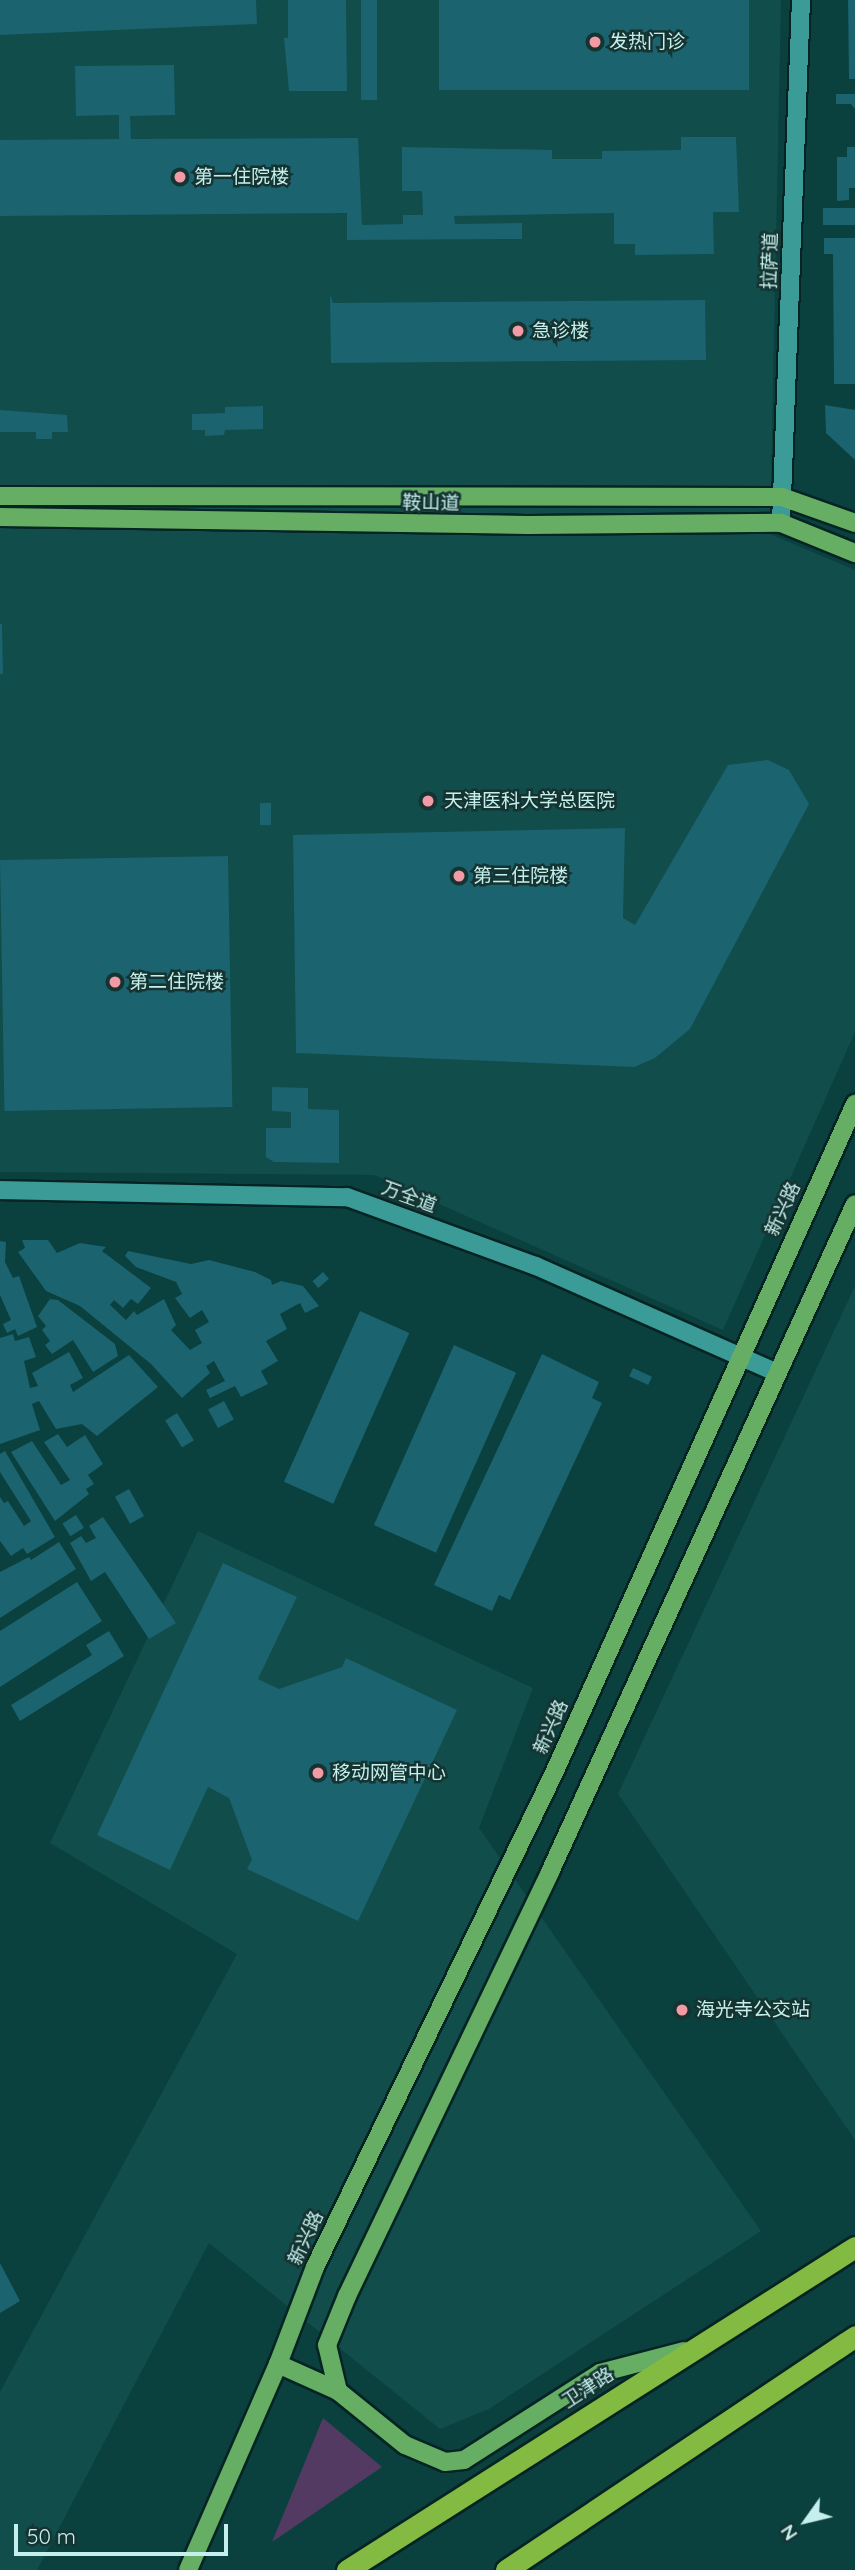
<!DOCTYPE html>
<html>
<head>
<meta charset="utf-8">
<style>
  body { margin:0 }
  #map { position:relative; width:855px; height:2570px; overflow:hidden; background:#0a403e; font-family:Quicksand,"Noto Sans SC",sans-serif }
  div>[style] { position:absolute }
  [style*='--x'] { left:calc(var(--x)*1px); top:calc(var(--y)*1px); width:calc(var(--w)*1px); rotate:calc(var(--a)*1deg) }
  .built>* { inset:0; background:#104d4b }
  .green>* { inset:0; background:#523a62 }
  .building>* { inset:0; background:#1a636f; transform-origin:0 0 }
  .roads { filter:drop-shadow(2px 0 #052423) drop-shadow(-2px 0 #052423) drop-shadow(0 2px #052423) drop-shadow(0 -2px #052423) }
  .minor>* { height:18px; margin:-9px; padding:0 9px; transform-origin:9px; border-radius:9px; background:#3b9b96 }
  .major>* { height:18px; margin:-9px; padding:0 9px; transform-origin:9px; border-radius:9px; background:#66ae64 }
  .highway>* { height:21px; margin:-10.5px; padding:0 10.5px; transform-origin:10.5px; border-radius:10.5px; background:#83ba42 }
  .dots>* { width:19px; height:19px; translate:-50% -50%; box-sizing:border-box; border:4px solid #153331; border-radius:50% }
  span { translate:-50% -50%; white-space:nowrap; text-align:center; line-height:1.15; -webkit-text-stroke:5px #153331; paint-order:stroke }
  .poi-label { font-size:19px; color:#c4efec }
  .left { translate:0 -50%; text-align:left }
  .street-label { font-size:19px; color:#c4efec }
  .north { position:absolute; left:771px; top:2486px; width:70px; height:70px; -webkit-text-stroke:5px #153331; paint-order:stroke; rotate:236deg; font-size:19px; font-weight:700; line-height:28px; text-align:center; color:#c4efec }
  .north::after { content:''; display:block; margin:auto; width:24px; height:32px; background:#c4efec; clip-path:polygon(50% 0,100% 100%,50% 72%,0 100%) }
  .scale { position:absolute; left:14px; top:2524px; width:214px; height:32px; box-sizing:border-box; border:4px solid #c4efec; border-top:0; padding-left:9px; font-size:21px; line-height:24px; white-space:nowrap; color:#c4efec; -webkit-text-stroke:5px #153331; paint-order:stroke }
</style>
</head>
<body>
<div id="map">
  <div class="built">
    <div style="clip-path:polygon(0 0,781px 0,770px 534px,855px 570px,855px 1032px,723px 1330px,374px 1175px,0 1172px)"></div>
    <div style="clip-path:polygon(855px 1286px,855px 2140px,618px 1794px)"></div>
    <div style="clip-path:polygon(198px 1531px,533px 1688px,479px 1828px,761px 2231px,489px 2409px,440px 2429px,209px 2243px,37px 2570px,0 2570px,0 2392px,237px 1954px,50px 1843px)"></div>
  </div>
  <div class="green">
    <div style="clip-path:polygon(323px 2418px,382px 2467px,272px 2542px)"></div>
  </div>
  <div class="building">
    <div style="clip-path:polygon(0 0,256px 0,257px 24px,0 35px)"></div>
    <div style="clip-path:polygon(288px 0,346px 0,347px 91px,289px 91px,284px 38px,288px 38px)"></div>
    <div style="left:361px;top:0;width:16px;height:100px"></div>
    <div style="left:439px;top:0;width:310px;height:90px"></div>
    <div style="clip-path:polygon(848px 0,855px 0,855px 79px,849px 79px)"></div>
    <div style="clip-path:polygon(174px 65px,175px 115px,130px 116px,131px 139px,358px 138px,362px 225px,403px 224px,403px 215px,423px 215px,422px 191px,402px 191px,402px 147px,552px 150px,552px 159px,602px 159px,602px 151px,681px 150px,681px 137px,736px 137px,739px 212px,713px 212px,714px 254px,635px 255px,635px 244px,614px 244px,614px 213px,454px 216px,455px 224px,522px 223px,522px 239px,347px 240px,347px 213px,0 216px,0 140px,119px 139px,119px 115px,76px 116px,75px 66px)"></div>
    <div style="clip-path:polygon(836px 94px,855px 94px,855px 109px,851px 104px,836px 104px)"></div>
    <div style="clip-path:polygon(847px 147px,855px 147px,855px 188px,849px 188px,849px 200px,837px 201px,837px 157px,847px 157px)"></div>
    <div style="left:823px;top:208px;width:32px;height:17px"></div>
    <div style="clip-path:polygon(824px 238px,855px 238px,855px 384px,834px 384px,833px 254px,824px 254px)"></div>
    <div style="clip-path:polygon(330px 294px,333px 303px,705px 300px,706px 360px,331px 363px)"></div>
    <div style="clip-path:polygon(825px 405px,855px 410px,855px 460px,826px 433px)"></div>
    <div style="clip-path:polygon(263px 406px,263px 429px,225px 430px,224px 435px,205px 436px,205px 430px,192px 430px,192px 414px,225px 413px,225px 407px)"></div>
    <div style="clip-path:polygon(0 410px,67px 415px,68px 432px,52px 432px,52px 439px,36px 439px,36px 432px,0 432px)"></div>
    <div style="clip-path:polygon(0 624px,2px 624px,3px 674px,0 674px)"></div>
    <div style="clip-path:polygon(768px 760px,789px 770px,809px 804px,690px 1029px,655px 1058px,634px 1067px,296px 1053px,293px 835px,625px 828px,623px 918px,635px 925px,728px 765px)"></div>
    <div style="left:260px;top:803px;width:11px;height:22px"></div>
    <div style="left:228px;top:856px;width:251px;height:228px;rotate:89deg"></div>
    <div style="clip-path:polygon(272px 1087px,308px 1088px,308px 1109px,339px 1110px,339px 1163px,274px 1162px,266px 1157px,266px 1128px,291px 1128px,291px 1112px,272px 1111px)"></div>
    <div style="clip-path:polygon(22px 1240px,48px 1240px,57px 1253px,80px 1243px,106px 1247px,102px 1251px,151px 1288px,138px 1304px,131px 1299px,123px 1308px,114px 1300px,110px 1305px,126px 1320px,134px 1311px,137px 1315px,164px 1299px,176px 1325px,171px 1330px,190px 1350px,202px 1343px,195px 1330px,209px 1322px,202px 1310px,190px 1318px,175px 1298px,182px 1294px,176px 1282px,136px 1267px,125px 1256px,128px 1251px,191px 1264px,209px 1260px,255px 1272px,271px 1280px,272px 1285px,281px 1281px,303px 1286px,319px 1306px,305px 1313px,300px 1303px,280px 1314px,287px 1329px,266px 1341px,278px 1361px,261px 1371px,268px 1384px,241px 1397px,235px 1386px,210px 1398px,206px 1390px,225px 1381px,214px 1361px,206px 1366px,210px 1373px,182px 1398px,151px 1364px,80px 1306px,46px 1291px,18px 1252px,25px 1248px)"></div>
    <div style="clip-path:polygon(0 1241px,6px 1242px,5px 1262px,13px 1278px,19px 1276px,37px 1327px,18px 1336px,15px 1329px,7px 1333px,3px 1324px,11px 1320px,0 1295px)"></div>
    <div style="left:323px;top:1272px;width:9px;height:14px;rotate:49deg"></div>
    <div style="clip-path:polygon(50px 1299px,58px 1300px,115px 1344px,118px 1356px,93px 1372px,73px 1340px,52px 1354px,45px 1345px,50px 1341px,42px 1330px,46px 1326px,38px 1316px)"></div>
    <div style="left:360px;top:1311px;width:54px;height:187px;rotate:24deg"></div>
    <div style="clip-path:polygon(13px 1334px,15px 1341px,29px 1337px,36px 1357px,24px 1361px,30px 1388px,38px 1386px,32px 1373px,69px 1352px,83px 1378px,70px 1385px,73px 1392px,129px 1355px,158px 1387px,97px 1436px,82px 1424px,56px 1429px,39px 1401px,32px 1404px,40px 1430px,0 1444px,0 1338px)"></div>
    <div style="left:454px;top:1345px;width:68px;height:197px;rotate:24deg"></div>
    <div style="clip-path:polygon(542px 1354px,599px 1382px,592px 1398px,602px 1403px,510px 1600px,499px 1595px,492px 1611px,434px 1585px)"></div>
    <div style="left:633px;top:1368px;width:21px;height:9px;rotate:25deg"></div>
    <div style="left:224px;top:1401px;width:21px;height:18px;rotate:62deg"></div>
    <div style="left:177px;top:1413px;width:32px;height:14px;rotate:58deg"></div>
    <div style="clip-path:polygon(58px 1434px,67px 1447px,85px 1435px,103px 1464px,88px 1475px,94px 1484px,86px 1489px,89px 1494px,55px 1521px,11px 1452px,32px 1441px,61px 1485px,70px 1480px,44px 1442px)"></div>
    <div style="clip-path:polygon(5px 1451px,55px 1537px,27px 1554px,23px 1548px,11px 1556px,0 1541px,0 1497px,4px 1503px,8px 1501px,24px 1526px,31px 1521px,0 1472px,0 1454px)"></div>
    <div style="left:129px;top:1489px;width:31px;height:16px;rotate:61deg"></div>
    <div style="left:76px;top:1515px;width:15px;height:16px;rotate:58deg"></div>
    <div style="clip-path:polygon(103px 1517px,176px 1623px,149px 1639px,105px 1572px,91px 1581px,70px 1543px,81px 1536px,86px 1543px,96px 1538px,89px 1526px)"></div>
    <div style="clip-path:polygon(59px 1542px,76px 1569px,0 1618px,0 1572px,29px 1557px,31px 1560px)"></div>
    <div style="clip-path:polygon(223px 1563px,297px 1597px,258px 1679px,279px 1689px,342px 1667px,346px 1658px,457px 1710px,358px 1921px,247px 1869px,252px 1860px,229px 1798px,208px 1787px,170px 1870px,97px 1835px)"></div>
    <div style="clip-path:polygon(77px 1582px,102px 1621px,0 1687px,0 1631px)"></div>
    <div style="clip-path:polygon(109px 1631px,124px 1656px,20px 1721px,11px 1705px,92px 1655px,86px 1645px)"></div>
    <div style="clip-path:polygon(0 2263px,20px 2301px,0 2313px)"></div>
  </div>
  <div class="roads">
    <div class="minor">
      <div style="--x:781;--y:523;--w:523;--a:-87.81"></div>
      <div style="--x:0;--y:1190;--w:347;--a:1.2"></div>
      <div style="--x:347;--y:1197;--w:201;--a:20.1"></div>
      <div style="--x:536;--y:1266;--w:261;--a:23.9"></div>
    </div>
    <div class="major">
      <div style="--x:0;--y:496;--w:782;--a:0.07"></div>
      <div style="--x:782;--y:497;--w:77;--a:19.6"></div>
      <div style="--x:0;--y:517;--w:528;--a:0.87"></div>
      <div style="--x:528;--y:525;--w:253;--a:-0.5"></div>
      <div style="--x:781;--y:523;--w:80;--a:22.1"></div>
      <div style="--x:278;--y:2364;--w:66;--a:24.2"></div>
      <div style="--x:338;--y:2391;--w:86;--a:38.9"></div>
      <div style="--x:405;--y:2445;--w:43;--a:23"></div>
      <div style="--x:445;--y:2462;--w:19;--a:-6"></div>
      <div style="--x:464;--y:2460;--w:161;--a:-32.6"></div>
      <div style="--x:600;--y:2373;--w:87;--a:-14.7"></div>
      <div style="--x:338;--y:2391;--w:47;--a:-103.4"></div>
      <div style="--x:327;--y:2345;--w:53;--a:-67.8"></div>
      <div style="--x:347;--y:2296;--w:470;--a:-64.4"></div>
      <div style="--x:550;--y:1872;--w:734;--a:-65.46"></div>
      <div style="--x:188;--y:2570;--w:225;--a:-66.4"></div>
      <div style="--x:278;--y:2364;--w:104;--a:-69.1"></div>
      <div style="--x:315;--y:2267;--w:549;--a:-64.18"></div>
      <div style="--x:554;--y:1773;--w:734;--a:-65.78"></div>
    </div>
    <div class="highway">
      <div style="--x:347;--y:2570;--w:602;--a:-32.45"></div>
      <div style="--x:506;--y:2570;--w:420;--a:-33.8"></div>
    </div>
  </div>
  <div class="dots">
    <div style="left:595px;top:42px;background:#f39aa7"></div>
    <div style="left:180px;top:177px;background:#f39aa7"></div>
    <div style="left:518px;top:331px;background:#f39aa7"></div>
    <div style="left:428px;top:801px;background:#f39aa7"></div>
    <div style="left:459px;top:876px;background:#f39aa7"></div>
    <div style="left:115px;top:982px;background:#f39aa7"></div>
    <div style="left:318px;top:1773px;background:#f39aa7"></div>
    <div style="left:682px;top:2010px;background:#f39aa7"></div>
  </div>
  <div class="poi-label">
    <span class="left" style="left:609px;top:42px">发热门诊</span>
    <span class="left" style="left:194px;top:177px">第一住院楼</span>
    <span class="left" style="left:532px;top:331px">急诊楼</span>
    <span class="left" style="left:444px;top:801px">天津医科大学总医院</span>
    <span class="left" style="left:473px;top:876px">第三住院楼</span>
    <span class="left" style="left:129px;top:982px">第二住院楼</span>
    <span class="left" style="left:332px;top:1773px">移动网管中心</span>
    <span class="left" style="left:696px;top:2010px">海光寺公交站</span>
  </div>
  <div class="street-label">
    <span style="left:770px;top:261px;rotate:-88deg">拉萨道</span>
    <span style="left:431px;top:503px;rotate:1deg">鞍山道</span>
    <span style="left:409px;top:1197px;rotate:20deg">万全道</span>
    <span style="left:783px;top:1209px;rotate:-65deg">新兴路</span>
    <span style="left:551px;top:1727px;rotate:-66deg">新兴路</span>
    <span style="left:306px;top:2238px;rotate:-65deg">新兴路</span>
    <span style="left:588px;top:2388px;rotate:-33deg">卫津路</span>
  </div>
  <div class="north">N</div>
  <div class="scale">50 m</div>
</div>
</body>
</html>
